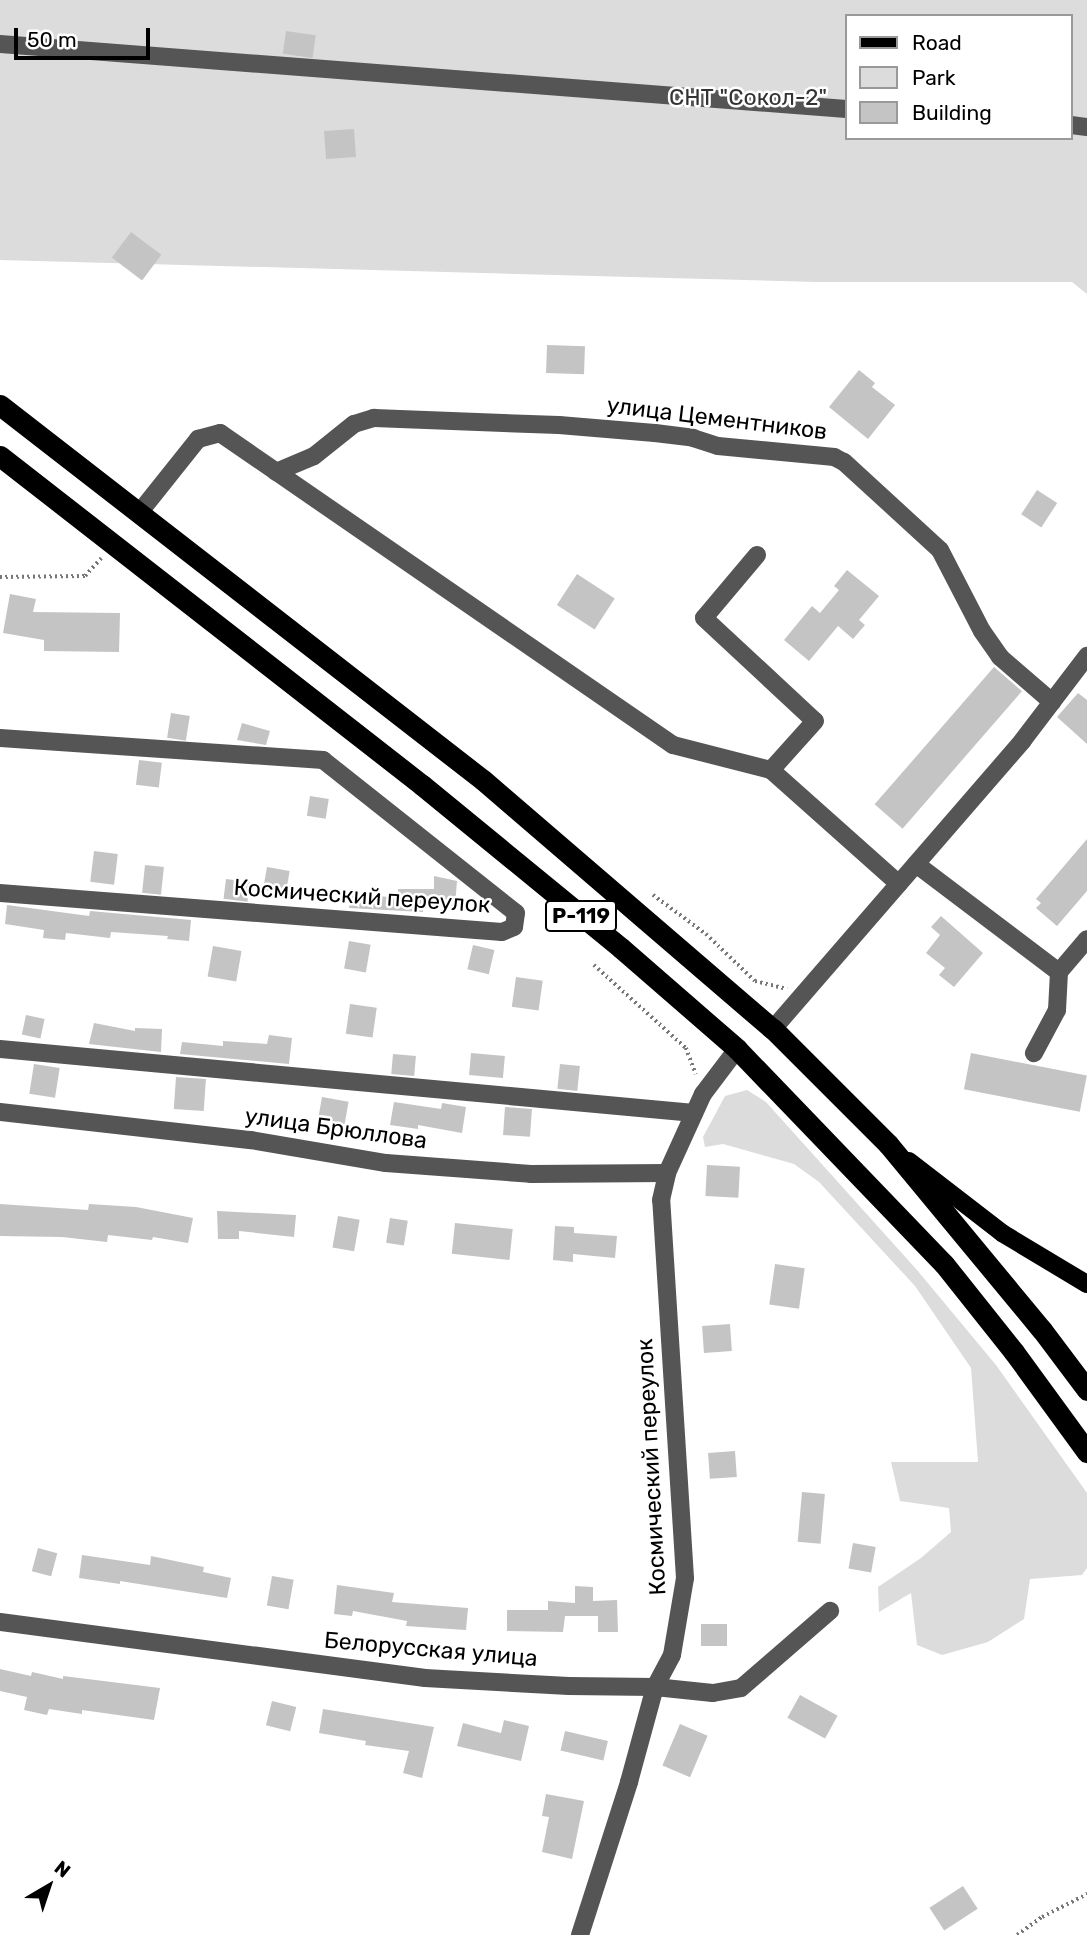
<!DOCTYPE html>
<html>
<head>
<meta charset="utf-8">
<style>
  body { margin:0 }
  #map { position:relative; width:1087px; height:1935px; overflow:hidden; background:#fff; font-family:Rubik,sans-serif }
  div>[style] { position:absolute }
  [style*='--x'] { left:calc(var(--x)*1px); top:calc(var(--y)*1px); width:calc(var(--w)*1px); rotate:calc(var(--a)*1deg) }
  .green>* { inset:0; background:#dcdcdc }
  .building>* { inset:0; background:#c4c4c4; transform-origin:0 0 }
  .path>* { height:3.5px; margin-top:-1.75px; transform-origin:0; background:repeating-linear-gradient(90deg,#777 0 2px,transparent 0 5.5px) }
  .minor>* { height:18px; margin:-9px; padding:0 9px; transform-origin:9px; border-radius:9px; background:#555 }
  .major>* { height:18px; margin:-9px; padding:0 9px; transform-origin:9px; border-radius:9px; background:#000 }
  .highway>* { height:21px; margin:-10.5px; padding:0 10.5px; transform-origin:10.5px; border-radius:10.5px; background:#000 }
  span { translate:-50% -50%; white-space:nowrap; text-align:center; line-height:1.15; -webkit-text-stroke:5px #fff; paint-order:stroke }
  .shield-label span { padding:2px 5px; background:#fff; border:2px solid; border-radius:5px; -webkit-text-stroke-width:0 }
  .shield-label { font-size:21px; color:#000; font-weight:700 }
  .park-label { font-size:23px; color:#333 }
  .street-label { font-size:23px; color:#000 }
  .legend { position:absolute; left:845px; top:14px; width:228px; height:126px; box-sizing:border-box; background:#fff; border:2px solid #999; margin:0; padding:9px 12px; list-style:none; font-size:21px; color:#000 }
  .legend li { display:flex; align-items:center; gap:14px; height:35px }
  .legend b { width:35px; border:2px solid #999 }
  .north { position:absolute; left:14px; top:1851px; width:70px; height:70px; -webkit-text-stroke:5px #fff; paint-order:stroke; rotate:39deg; font-size:19px; font-weight:700; line-height:28px; text-align:center; color:#000 }
  .north::after { content:''; display:block; margin:auto; width:24px; height:32px; background:#000; clip-path:polygon(50% 0,100% 100%,50% 72%,0 100%) }
  .scale { position:absolute; left:14px; top:28px; width:136px; height:32px; box-sizing:border-box; border:4px solid #000; border-top:0; padding-left:9px; font-size:21px; line-height:24px; white-space:nowrap; color:#000; -webkit-text-stroke:5px #fff; paint-order:stroke }
</style>
</head>
<body>
<div id="map">
  <div class="green">
    <div style="clip-path:polygon(evenodd,0 0,1087px 0,1087px 294px,1072px 282px,816px 282px,0 260px,0 0,847px 16px,1071px 16px,1071px 138px,847px 138px,847px 16px)"></div>
    <div style="clip-path:polygon(747px 1090px,766px 1102px,917px 1270px,996px 1365px,1087px 1493px,1087px 1568px,1082px 1575px,1030px 1579px,1024px 1619px,988px 1642px,942px 1655px,917px 1645px,911px 1593px,879px 1612px,878px 1587px,921px 1558px,951px 1532px,949px 1508px,900px 1501px,891px 1462px,978px 1462px,971px 1368px,915px 1286px,819px 1182px,794px 1164px,723px 1144px,705px 1147px,703px 1137px,725px 1096px)"></div>
  </div>
  <div class="building">
    <div style="left:286px;top:31px;width:30px;height:23px;rotate:8deg"></div>
    <div style="left:354px;top:129px;width:28px;height:30px;rotate:86deg"></div>
    <div style="left:131px;top:232px;width:38px;height:32px;rotate:37deg"></div>
    <div style="left:547px;top:345px;width:38px;height:28px;rotate:2deg"></div>
    <div style="clip-path:polygon(859px 370px,875px 383px,872px 387px,895px 405px,868px 439px,829px 407px)"></div>
    <div style="left:1037px;top:490px;width:24px;height:29px;rotate:33deg"></div>
    <div style="clip-path:polygon(847px 570px,879px 596px,859px 620px,865px 625px,853px 639px,838px 626px,809px 661px,784px 640px,812px 606px,820px 613px,839px 590px,834px 586px)"></div>
    <div style="left:577px;top:574px;width:45px;height:37px;rotate:33deg"></div>
    <div style="clip-path:polygon(10px 594px,36px 599px,33px 612px,120px 613px,119px 652px,44px 651px,44px 640px,3px 633px)"></div>
    <div style="left:994px;top:667px;width:37px;height:182px;rotate:41deg"></div>
    <div style="clip-path:polygon(1078px 693px,1087px 700px,1087px 744px,1057px 717px)"></div>
    <div style="left:171px;top:713px;width:19px;height:25px;rotate:9deg"></div>
    <div style="clip-path:polygon(242px 723px,270px 731px,266px 745px,237px 740px)"></div>
    <div style="left:139px;top:760px;width:23px;height:25px;rotate:7deg"></div>
    <div style="left:310px;top:796px;width:19px;height:20px;rotate:9deg"></div>
    <div style="clip-path:polygon(1087px 839px,1087px 891px,1057px 926px,1036px 908px,1041px 903px,1036px 899px)"></div>
    <div style="left:94px;top:851px;width:24px;height:31px;rotate:7deg"></div>
    <div style="left:145px;top:865px;width:19px;height:28px;rotate:6deg"></div>
    <div style="left:267px;top:867px;width:23px;height:23px;rotate:10deg"></div>
    <div style="clip-path:polygon(434px 876px,457px 881px,455px 906px,423px 904px,423px 912px,349px 908px,351px 893px,398px 898px,398px 889px,434px 889px)"></div>
    <div style="left:226px;top:879px;width:24px;height:20px;rotate:7deg"></div>
    <div style="clip-path:polygon(7px 905px,89px 916px,90px 911px,191px 920px,189px 941px,167px 939px,168px 936px,111px 932px,110px 938px,66px 933px,65px 940px,43px 938px,44px 930px,5px 924px)"></div>
    <div style="clip-path:polygon(941px 916px,983px 953px,954px 987px,939px 975px,945px 968px,926px 953px,940px 935px,931px 927px)"></div>
    <div style="left:349px;top:941px;width:22px;height:28px;rotate:10deg"></div>
    <div style="left:473px;top:945px;width:22px;height:25px;rotate:13deg"></div>
    <div style="left:213px;top:946px;width:29px;height:31px;rotate:10deg"></div>
    <div style="left:516px;top:977px;width:27px;height:30px;rotate:8deg"></div>
    <div style="left:350px;top:1004px;width:27px;height:30px;rotate:8deg"></div>
    <div style="left:26px;top:1015px;width:19px;height:20px;rotate:12deg"></div>
    <div style="clip-path:polygon(94px 1023px,135px 1031px,135px 1028px,162px 1029px,161px 1052px,89px 1044px)"></div>
    <div style="clip-path:polygon(269px 1035px,292px 1038px,289px 1064px,180px 1054px,182px 1042px,223px 1046px,223px 1041px,267px 1044px)"></div>
    <div style="left:471px;top:1053px;width:34px;height:22px;rotate:5deg"></div>
    <div style="left:971px;top:1053px;width:118px;height:37px;rotate:11deg"></div>
    <div style="left:393px;top:1054px;width:23px;height:20px;rotate:5deg"></div>
    <div style="left:34px;top:1064px;width:26px;height:30px;rotate:9deg"></div>
    <div style="left:560px;top:1064px;width:20px;height:25px;rotate:6deg"></div>
    <div style="left:176px;top:1077px;width:30px;height:32px;rotate:4deg"></div>
    <div style="left:322px;top:1097px;width:27px;height:24px;rotate:10deg"></div>
    <div style="clip-path:polygon(394px 1102px,441px 1109px,442px 1103px,466px 1107px,462px 1133px,418px 1125px,418px 1129px,390px 1125px)"></div>
    <div style="left:505px;top:1107px;width:27px;height:28px;rotate:4deg"></div>
    <div style="left:707px;top:1165px;width:33px;height:31px;rotate:3deg"></div>
    <div style="clip-path:polygon(0 1204px,88px 1210px,89px 1204px,136px 1207px,193px 1218px,188px 1243px,153px 1237px,152px 1240px,108px 1235px,107px 1242px,62px 1237px,0 1236px)"></div>
    <div style="clip-path:polygon(217px 1211px,296px 1215px,294px 1237px,239px 1231px,239px 1239px,218px 1239px)"></div>
    <div style="left:338px;top:1216px;width:22px;height:32px;rotate:10deg"></div>
    <div style="left:390px;top:1218px;width:18px;height:25px;rotate:9deg"></div>
    <div style="left:455px;top:1223px;width:58px;height:31px;rotate:6deg"></div>
    <div style="clip-path:polygon(555px 1226px,574px 1227px,574px 1233px,617px 1236px,615px 1258px,573px 1254px,573px 1262px,553px 1260px)"></div>
    <div style="left:775px;top:1264px;width:30px;height:41px;rotate:8deg"></div>
    <div style="left:730px;top:1324px;width:27px;height:28px;rotate:86deg"></div>
    <div style="left:735px;top:1451px;width:26px;height:27px;rotate:86deg"></div>
    <div style="left:802px;top:1492px;width:23px;height:50px;rotate:5deg"></div>
    <div style="left:853px;top:1543px;width:23px;height:26px;rotate:10deg"></div>
    <div style="left:38px;top:1548px;width:20px;height:24px;rotate:15deg"></div>
    <div style="clip-path:polygon(82px 1555px,150px 1565px,151px 1556px,204px 1567px,203px 1572px,231px 1578px,227px 1598px,120px 1581px,120px 1584px,79px 1578px)"></div>
    <div style="left:272px;top:1576px;width:22px;height:30px;rotate:10deg"></div>
    <div style="clip-path:polygon(337px 1585px,394px 1593px,392px 1602px,468px 1608px,466px 1630px,406px 1626px,407px 1621px,353px 1611px,352px 1616px,334px 1614px)"></div>
    <div style="clip-path:polygon(575px 1586px,593px 1587px,593px 1601px,617px 1600px,618px 1632px,598px 1632px,598px 1616px,565px 1616px,563px 1632px,507px 1631px,507px 1610px,548px 1610px,548px 1601px,575px 1603px)"></div>
    <div style="left:701px;top:1624px;width:26px;height:22px"></div>
    <div style="clip-path:polygon(0 1669px,31px 1676px,32px 1672px,63px 1679px,63px 1676px,160px 1688px,154px 1720px,82px 1710px,82px 1714px,49px 1709px,47px 1715px,24px 1710px,27px 1697px,0 1691px)"></div>
    <div style="left:800px;top:1695px;width:43px;height:26px;rotate:29deg"></div>
    <div style="left:272px;top:1701px;width:25px;height:25px;rotate:14deg"></div>
    <div style="clip-path:polygon(323px 1709px,434px 1727px,422px 1778px,403px 1773px,409px 1751px,365px 1745px,366px 1741px,319px 1733px)"></div>
    <div style="clip-path:polygon(504px 1720px,529px 1726px,521px 1761px,457px 1746px,463px 1723px,501px 1733px)"></div>
    <div style="left:680px;top:1724px;width:30px;height:45px;rotate:23deg"></div>
    <div style="left:565px;top:1731px;width:44px;height:20px;rotate:13deg"></div>
    <div style="clip-path:polygon(546px 1794px,584px 1801px,572px 1859px,542px 1852px,549px 1817px,542px 1816px)"></div>
    <div style="left:963px;top:1886px;width:27px;height:40px;rotate:57deg"></div>
  </div>
  <div class="path">
    <div style="--x:0;--y:577;--w:85;--a:-0.7"></div>
    <div style="--x:85;--y:576;--w:24;--a:-48"></div>
    <div style="--x:653;--y:895;--w:66;--a:36.3"></div>
    <div style="--x:706;--y:934;--w:68;--a:43.8"></div>
    <div style="--x:755;--y:981;--w:33;--a:14"></div>
    <div style="--x:594;--y:965;--w:124;--a:42.1"></div>
    <div style="--x:686;--y:1048;--w:28;--a:69"></div>
    <div style="--x:1017;--y:1935;--w:31;--a:-36"></div>
    <div style="--x:1042;--y:1917;--w:51;--a:-27.1"></div>
  </div>
  <div class="minor">
    <div style="--x:0;--y:44;--w:849;--a:4.39"></div>
    <div style="--x:1071;--y:125;--w:16;--a:7"></div>
    <div style="--x:276;--y:472;--w:41;--a:-22.8"></div>
    <div style="--x:314;--y:456;--w:51;--a:-38.7"></div>
    <div style="--x:354;--y:424;--w:21;--a:-17"></div>
    <div style="--x:374;--y:418;--w:185;--a:2.2"></div>
    <div style="--x:559;--y:425;--w:96;--a:4.8"></div>
    <div style="--x:655;--y:433;--w:38;--a:7"></div>
    <div style="--x:693;--y:438;--w:26;--a:18"></div>
    <div style="--x:718;--y:446;--w:117;--a:5.4"></div>
    <div style="--x:834;--y:457;--w:11;--a:27"></div>
    <div style="--x:844;--y:462;--w:130;--a:42.5"></div>
    <div style="--x:940;--y:550;--w:91;--a:62.6"></div>
    <div style="--x:982;--y:631;--w:32;--a:55"></div>
    <div style="--x:1000;--y:657;--w:69;--a:40.9"></div>
    <div style="--x:139;--y:513;--w:95;--a:-51.4"></div>
    <div style="--x:198;--y:439;--w:23;--a:-15"></div>
    <div style="--x:220;--y:433;--w:550;--a:34.56"></div>
    <div style="--x:673;--y:745;--w:101;--a:14.3"></div>
    <div style="--x:757;--y:555;--w:82;--a:130.1"></div>
    <div style="--x:704;--y:618;--w:151;--a:42.9"></div>
    <div style="--x:815;--y:721;--w:66;--a:131.9"></div>
    <div style="--x:771;--y:770;--w:171;--a:41.7"></div>
    <div style="--x:0;--y:738;--w:324;--a:3.9"></div>
    <div style="--x:323;--y:760;--w:246;--a:38.4"></div>
    <div style="--x:516;--y:913;--w:14;--a:98"></div>
    <div style="--x:514;--y:927;--w:13;--a:157"></div>
    <div style="--x:502;--y:932;--w:504;--a:-175.56"></div>
    <div style="--x:916;--y:864;--w:179;--a:37.1"></div>
    <div style="--x:1059;--y:972;--w:38;--a:93"></div>
    <div style="--x:1057;--y:1010;--w:49;--a:118.1"></div>
    <div style="--x:1059;--y:972;--w:43;--a:-49.7"></div>
    <div style="--x:773;--y:1029;--w:382;--a:-49.1"></div>
    <div style="--x:1023;--y:740;--w:106;--a:-52.7"></div>
    <div style="--x:0;--y:1049;--w:697;--a:5.27"></div>
    <div style="--x:0;--y:1112;--w:253;--a:6.4"></div>
    <div style="--x:251;--y:1140;--w:137;--a:9.7"></div>
    <div style="--x:386;--y:1163;--w:145;--a:4.3"></div>
    <div style="--x:531;--y:1174;--w:136;--a:-0.4"></div>
    <div style="--x:0;--y:1622;--w:429;--a:7.5"></div>
    <div style="--x:425;--y:1678;--w:144;--a:3.2"></div>
    <div style="--x:569;--y:1686;--w:86;--a:0.7"></div>
    <div style="--x:655;--y:1687;--w:58;--a:5.9"></div>
    <div style="--x:713;--y:1693;--w:28;--a:-10"></div>
    <div style="--x:741;--y:1688;--w:118;--a:-40.9"></div>
    <div style="--x:580;--y:1935;--w:161;--a:-72.2"></div>
    <div style="--x:629;--y:1782;--w:98;--a:-74.7"></div>
    <div style="--x:655;--y:1687;--w:36;--a:-62"></div>
    <div style="--x:672;--y:1655;--w:78;--a:-80.4"></div>
    <div style="--x:685;--y:1578;--w:379;--a:-93.6"></div>
    <div style="--x:661;--y:1200;--w:28;--a:-77"></div>
    <div style="--x:667;--y:1173;--w:87;--a:-65.5"></div>
    <div style="--x:703;--y:1094;--w:56;--a:-52.9"></div>
  </div>
  <div class="major">
    <div style="--x:909;--y:1161;--w:118;--a:37.7"></div>
    <div style="--x:1002;--y:1233;--w:99;--a:31"></div>
  </div>
  <div class="highway">
    <div style="--x:0;--y:405;--w:611;--a:37.83"></div>
    <div style="--x:483;--y:780;--w:382;--a:40.7"></div>
    <div style="--x:773;--y:1029;--w:163;--a:45"></div>
    <div style="--x:888;--y:1144;--w:241;--a:50.4"></div>
    <div style="--x:1042;--y:1330;--w:75;--a:53.1"></div>
    <div style="--x:0;--y:456;--w:535;--a:37.94"></div>
    <div style="--x:422;--y:785;--w:257;--a:39.3"></div>
    <div style="--x:621;--y:948;--w:154;--a:41"></div>
    <div style="--x:737;--y:1049;--w:298;--a:46.1"></div>
    <div style="--x:944;--y:1264;--w:112;--a:51.5"></div>
    <div style="--x:1014;--y:1352;--w:124;--a:53.9"></div>
  </div>
  <div class="shield-label">
    <span style="left:581px;top:916px">Р-119</span>
  </div>
  <div class="park-label">
    <span style="left:748px;top:97px">СНТ "Сокол-2"</span>
  </div>
  <div class="street-label">
    <span style="left:717px;top:418px;rotate:7deg">улица Цементников</span>
    <span style="left:362px;top:896px;rotate:4deg">Космический переулок</span>
    <span style="left:336px;top:1128px;rotate:8deg">улица Брюллова</span>
    <span style="left:651px;top:1467px;rotate:-93deg">Космический переулок</span>
    <span style="left:431px;top:1649px;rotate:5deg">Белорусская улица</span>
  </div>
  <ul class="legend">
  <li><b style="height:9px;background:#000"></b>Road</li>
  <li><b style="height:19px;background:#dcdcdc"></b>Park</li>
  <li><b style="height:19px;background:#c4c4c4"></b>Building</li>
  </ul>
  <div class="north">N</div>
  <div class="scale">50 m</div>
</div>
</body>
</html>
